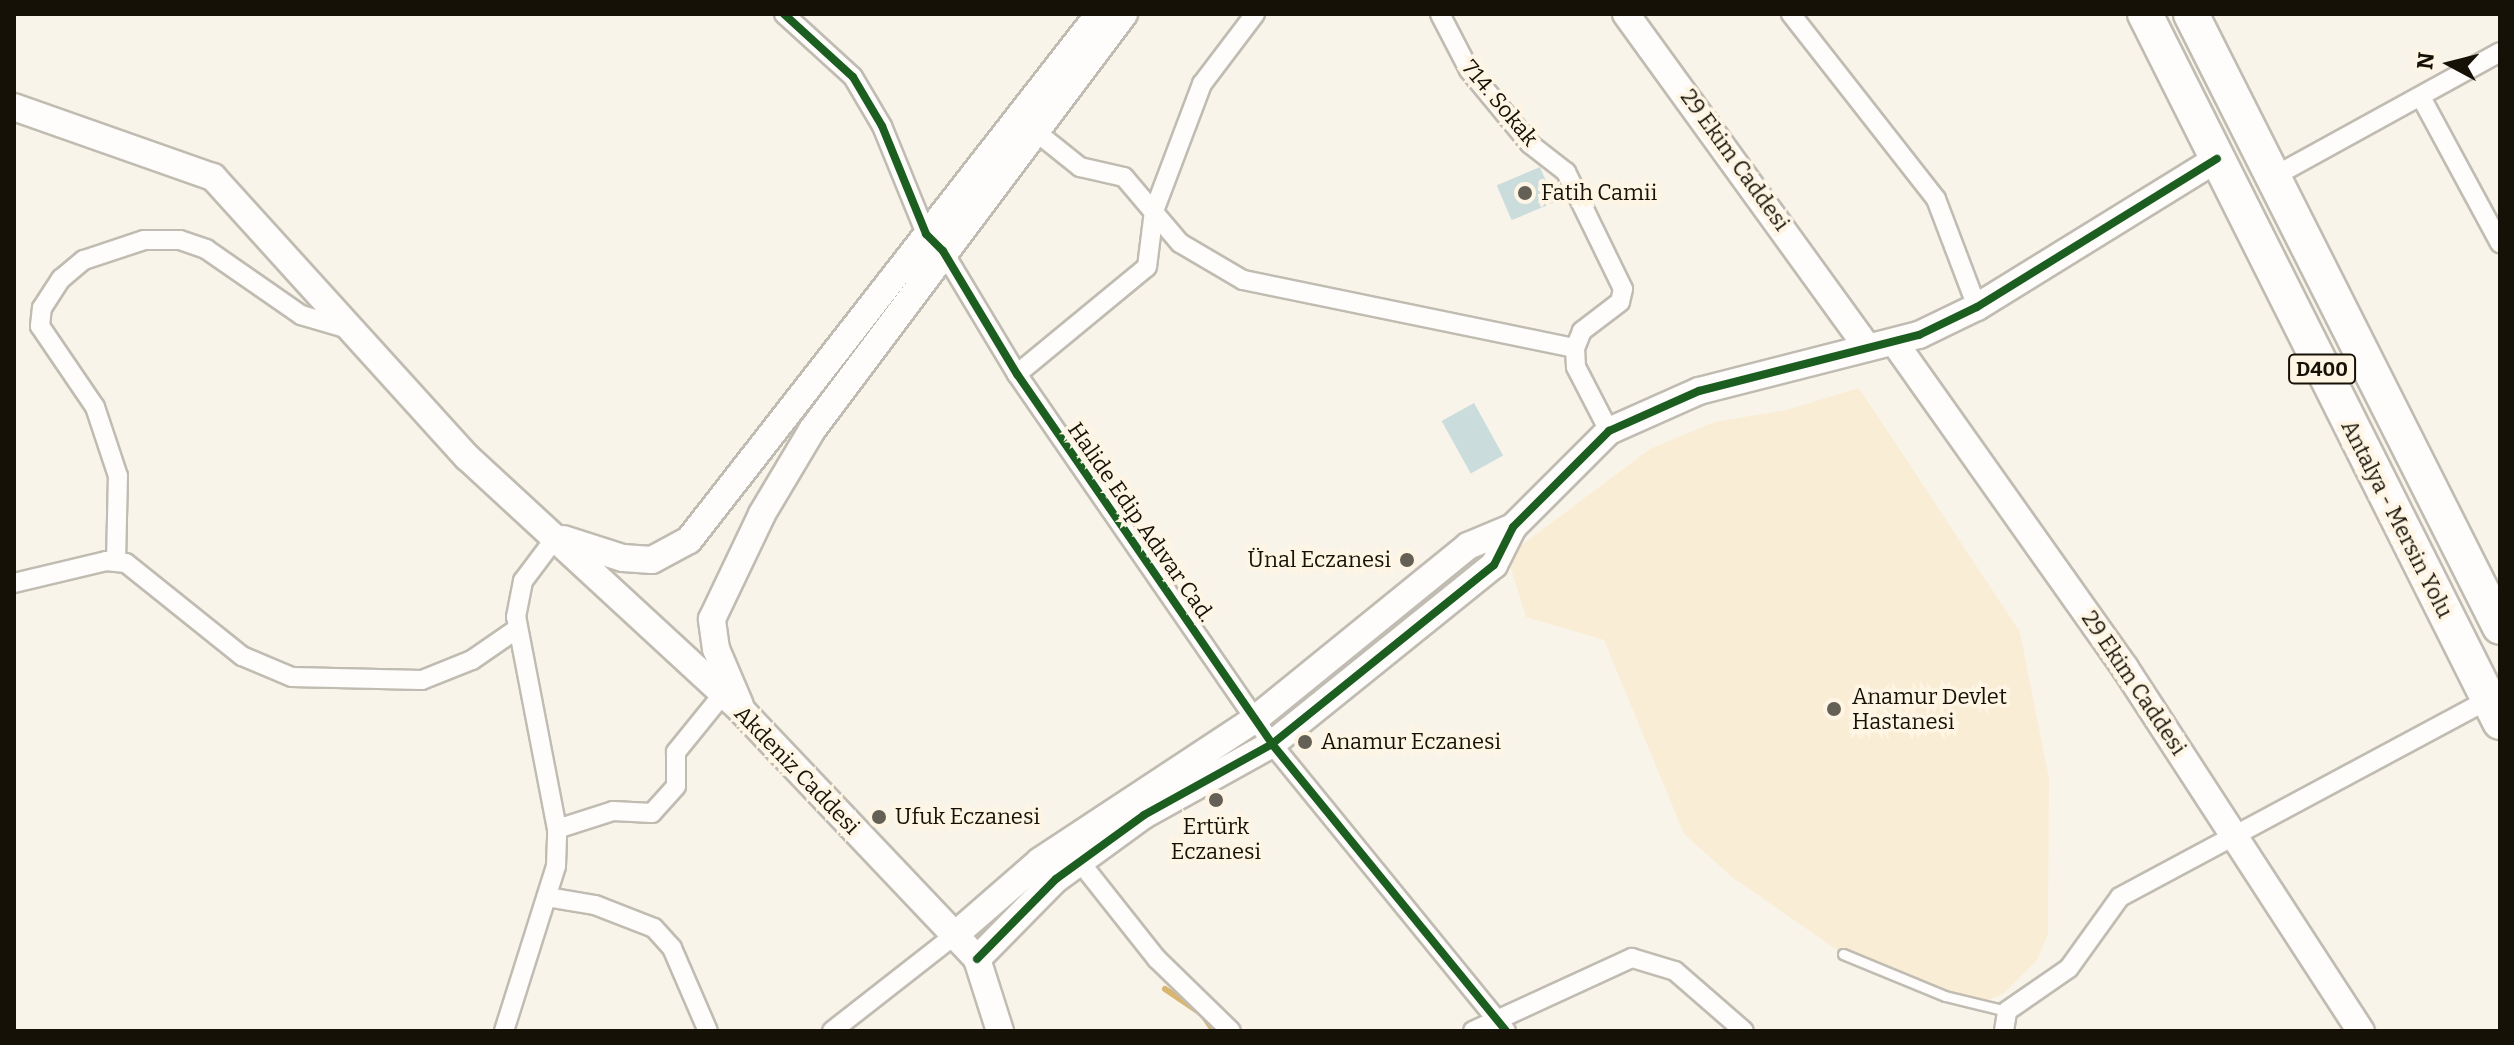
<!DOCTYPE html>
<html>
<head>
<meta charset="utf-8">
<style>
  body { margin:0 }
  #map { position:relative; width:2514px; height:1045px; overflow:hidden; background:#f9f4ea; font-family:Bitter,serif }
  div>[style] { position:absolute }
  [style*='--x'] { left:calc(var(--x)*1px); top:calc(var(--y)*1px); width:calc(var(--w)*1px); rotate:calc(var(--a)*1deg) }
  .built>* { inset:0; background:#faedd5 }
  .stream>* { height:6px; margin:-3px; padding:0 3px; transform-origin:3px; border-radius:3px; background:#d9b670 }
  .building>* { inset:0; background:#cbdcdc; transform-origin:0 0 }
  .roads { filter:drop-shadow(2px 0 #c1bcb2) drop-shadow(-2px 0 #c1bcb2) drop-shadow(0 2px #c1bcb2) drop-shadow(0 -2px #c1bcb2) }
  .lane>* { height:9px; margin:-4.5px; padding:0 4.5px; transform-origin:4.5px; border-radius:4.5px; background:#fefdfc }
  .street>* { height:18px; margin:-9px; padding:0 9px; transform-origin:9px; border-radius:9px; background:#fefdfc }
  .secondary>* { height:26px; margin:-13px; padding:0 13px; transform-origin:13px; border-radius:13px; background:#fefdfc }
  .highway>* { height:34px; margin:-17px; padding:0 17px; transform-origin:17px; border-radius:17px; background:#fefdfc }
  .cycleway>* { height:8px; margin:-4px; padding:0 4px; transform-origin:4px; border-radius:4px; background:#1b5e20 }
  .dots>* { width:22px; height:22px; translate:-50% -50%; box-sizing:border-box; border:4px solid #fff5e4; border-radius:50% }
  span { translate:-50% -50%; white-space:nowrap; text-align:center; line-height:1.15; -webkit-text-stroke:7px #fff5e4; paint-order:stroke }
  .shield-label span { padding:2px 6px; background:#fff5e4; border:2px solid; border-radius:6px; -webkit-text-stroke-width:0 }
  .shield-label { font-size:20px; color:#161107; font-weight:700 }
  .street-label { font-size:22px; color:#161107 }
  .poi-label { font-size:22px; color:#161107 }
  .left { translate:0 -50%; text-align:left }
  .right { translate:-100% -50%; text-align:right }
  .frame { position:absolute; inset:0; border:16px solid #161107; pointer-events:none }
  .north { position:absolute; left:2410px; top:24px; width:80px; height:80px; -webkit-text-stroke:6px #fff5e4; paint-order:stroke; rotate:277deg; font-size:22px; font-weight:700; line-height:32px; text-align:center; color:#161107 }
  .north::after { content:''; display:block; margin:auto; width:28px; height:36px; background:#161107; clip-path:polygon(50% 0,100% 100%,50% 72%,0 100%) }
</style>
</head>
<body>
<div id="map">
  <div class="built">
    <div style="clip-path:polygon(1859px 388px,2020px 632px,2049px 778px,2048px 934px,2037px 960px,2004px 993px,1969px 1009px,1843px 954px,1732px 877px,1684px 834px,1604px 640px,1526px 617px,1507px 556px,1650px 449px,1714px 422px,1786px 410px)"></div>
  </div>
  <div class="stream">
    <div style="--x:1165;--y:989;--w:45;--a:34"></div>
    <div style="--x:1202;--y:1014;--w:21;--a:55"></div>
  </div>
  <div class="building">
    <div style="left:1540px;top:167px;width:38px;height:47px;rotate:67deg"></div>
    <div style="left:1474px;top:403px;width:60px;height:37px;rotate:61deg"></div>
  </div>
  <div class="roads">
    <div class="lane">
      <div style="--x:1843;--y:954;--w:110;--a:22.4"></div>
      <div style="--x:1945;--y:996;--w:64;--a:13.6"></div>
    </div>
    <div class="street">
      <div style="--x:784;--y:14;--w:93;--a:42.4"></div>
      <div style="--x:853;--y:77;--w:57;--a:59.4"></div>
      <div style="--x:882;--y:126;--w:117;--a:67.8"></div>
      <div style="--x:926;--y:234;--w:24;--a:45"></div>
      <div style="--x:943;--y:251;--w:144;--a:59"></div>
      <div style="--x:1017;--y:374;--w:449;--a:55.4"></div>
      <div style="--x:1272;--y:744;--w:370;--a:50.8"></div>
      <div style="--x:1440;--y:14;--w:63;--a:62.6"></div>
      <div style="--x:1469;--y:70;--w:96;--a:50.5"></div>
      <div style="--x:1530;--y:144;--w:46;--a:37.9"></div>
      <div style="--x:1566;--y:172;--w:130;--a:64"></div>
      <div style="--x:1623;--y:289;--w:13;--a:103"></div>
      <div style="--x:1620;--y:302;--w:48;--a:142.7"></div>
      <div style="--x:1582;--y:331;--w:18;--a:112"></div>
      <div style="--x:1575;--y:348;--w:19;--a:87"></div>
      <div style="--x:1576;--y:367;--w:72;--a:62.7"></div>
      <div style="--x:1791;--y:14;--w:235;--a:51.9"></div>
      <div style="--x:1936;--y:199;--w:116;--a:69.2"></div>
      <div style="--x:2422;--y:99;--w:164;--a:61.6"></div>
      <div style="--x:1035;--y:131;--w:58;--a:38.7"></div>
      <div style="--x:1080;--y:167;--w:45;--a:12.8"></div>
      <div style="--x:1124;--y:177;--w:87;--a:49.7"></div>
      <div style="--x:1180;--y:243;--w:73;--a:30.4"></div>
      <div style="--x:1243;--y:280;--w:339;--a:11.6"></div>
      <div style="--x:2273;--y:177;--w:259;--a:-28.8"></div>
      <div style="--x:1017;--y:374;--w:168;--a:-39.5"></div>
      <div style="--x:1147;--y:267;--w:56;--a:-82.9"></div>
      <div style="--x:1154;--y:211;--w:136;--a:-69.3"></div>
      <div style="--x:1202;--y:84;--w:88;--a:-52.9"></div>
      <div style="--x:116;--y:562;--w:86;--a:-88.7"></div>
      <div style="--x:118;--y:476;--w:73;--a:-108.4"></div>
      <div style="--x:95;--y:407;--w:98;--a:-124.2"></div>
      <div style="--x:40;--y:326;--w:18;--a:-84"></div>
      <div style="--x:42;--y:308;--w:35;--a:-57"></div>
      <div style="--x:61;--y:279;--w:30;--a:-40"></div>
      <div style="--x:84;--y:260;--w:63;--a:-18.4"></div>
      <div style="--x:144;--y:240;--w:36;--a:0"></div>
      <div style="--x:180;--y:240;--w:28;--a:19"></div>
      <div style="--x:206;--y:249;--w:116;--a:34.8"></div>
      <div style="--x:301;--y:315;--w:50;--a:16.3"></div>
      <div style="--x:14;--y:583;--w:95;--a:-13.4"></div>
      <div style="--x:106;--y:561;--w:20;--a:6"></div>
      <div style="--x:126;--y:563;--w:149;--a:38.7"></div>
      <div style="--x:242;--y:656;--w:54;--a:22.8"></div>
      <div style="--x:292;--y:677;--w:130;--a:1.3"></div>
      <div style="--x:422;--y:680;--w:54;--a:-21.8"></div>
      <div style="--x:472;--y:660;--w:55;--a:-34.6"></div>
      <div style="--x:557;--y:829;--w:59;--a:-17.8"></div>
      <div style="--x:613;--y:811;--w:39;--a:3"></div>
      <div style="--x:652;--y:813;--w:36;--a:-48"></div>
      <div style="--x:676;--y:786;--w:34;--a:-90"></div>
      <div style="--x:676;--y:752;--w:75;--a:-51"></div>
      <div style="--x:1080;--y:862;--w:124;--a:51.6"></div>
      <div style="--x:1157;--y:959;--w:103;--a:44.2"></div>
      <div style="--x:547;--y:897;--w:49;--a:9.5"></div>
      <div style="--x:595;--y:905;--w:63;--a:21.3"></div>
      <div style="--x:654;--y:928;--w:27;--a:48"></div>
      <div style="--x:672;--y:948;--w:90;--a:66.6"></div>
      <div style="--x:504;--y:1031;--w:173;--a:-72.5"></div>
      <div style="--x:556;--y:866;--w:37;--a:-88"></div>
      <div style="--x:557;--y:829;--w:216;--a:-100.9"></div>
      <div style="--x:516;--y:617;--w:37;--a:-79"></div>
      <div style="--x:523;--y:581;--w:55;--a:-53.1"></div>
      <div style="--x:832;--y:1031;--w:156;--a:-38"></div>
      <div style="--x:1473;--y:1031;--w:175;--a:-24.7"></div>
      <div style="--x:1632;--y:958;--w:45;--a:16.8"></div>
      <div style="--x:1675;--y:971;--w:91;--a:41"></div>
      <div style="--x:2004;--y:1031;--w:20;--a:-81"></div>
      <div style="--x:2007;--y:1011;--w:75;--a:-34.7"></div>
      <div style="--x:2069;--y:968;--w:87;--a:-54.3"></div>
      <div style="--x:2120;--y:897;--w:417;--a:-28.2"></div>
    </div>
    <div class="secondary">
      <div style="--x:1626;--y:14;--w:412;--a:54.1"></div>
      <div style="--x:14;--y:107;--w:211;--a:19.4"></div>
      <div style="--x:213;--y:177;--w:378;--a:47.8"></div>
      <div style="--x:467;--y:457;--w:376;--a:42.7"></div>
      <div style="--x:743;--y:712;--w:340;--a:46.5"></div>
      <div style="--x:977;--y:959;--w:76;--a:72.3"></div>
      <div style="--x:1895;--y:343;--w:398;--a:54.7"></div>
      <div style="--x:2125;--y:668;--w:433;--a:57"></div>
      <div style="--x:563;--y:539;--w:63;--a:17.6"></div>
      <div style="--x:623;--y:558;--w:29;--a:4"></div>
      <div style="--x:652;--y:560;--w:42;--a:-28.4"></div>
      <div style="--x:689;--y:540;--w:667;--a:-52.06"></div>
      <div style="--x:740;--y:705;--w:61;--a:-113.2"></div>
      <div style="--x:716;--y:649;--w:30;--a:-98"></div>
      <div style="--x:712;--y:619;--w:116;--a:-64.5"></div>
      <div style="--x:762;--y:514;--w:98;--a:-59.2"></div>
      <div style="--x:812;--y:430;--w:520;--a:-53.13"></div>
      <div style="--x:955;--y:935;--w:113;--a:-41"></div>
      <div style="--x:1040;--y:861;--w:256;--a:-33.4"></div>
      <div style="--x:1254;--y:720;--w:276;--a:-39.1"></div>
      <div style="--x:1468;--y:546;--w:49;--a:-22.9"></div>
      <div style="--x:977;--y:959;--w:112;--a:-45.4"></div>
      <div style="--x:1056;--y:879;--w:109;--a:-36"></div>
      <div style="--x:1144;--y:815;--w:146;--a:-29"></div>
      <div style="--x:1272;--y:744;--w:285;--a:-38.9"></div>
      <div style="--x:1494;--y:565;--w:42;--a:-63.4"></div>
      <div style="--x:1513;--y:527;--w:136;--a:-45"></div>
      <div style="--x:1609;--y:431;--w:98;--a:-24"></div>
      <div style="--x:1699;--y:391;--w:227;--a:-14.3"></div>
      <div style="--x:1919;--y:335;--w:64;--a:-25.8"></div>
      <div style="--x:1977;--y:307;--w:282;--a:-31.7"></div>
    </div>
    <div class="highway">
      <div style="--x:2145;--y:14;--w:792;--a:63.37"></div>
      <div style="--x:2191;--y:14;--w:686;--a:63.25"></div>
    </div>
  </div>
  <div class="cycleway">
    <div style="--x:784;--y:14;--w:93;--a:42.4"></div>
    <div style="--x:853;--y:77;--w:57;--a:59.4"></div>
    <div style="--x:882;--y:126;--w:117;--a:67.8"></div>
    <div style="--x:926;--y:234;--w:24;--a:45"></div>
    <div style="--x:943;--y:251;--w:144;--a:59"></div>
    <div style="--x:1017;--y:374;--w:449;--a:55.4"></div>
    <div style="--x:1272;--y:744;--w:370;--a:50.8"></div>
    <div style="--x:977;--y:959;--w:112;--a:-45.4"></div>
    <div style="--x:1056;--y:879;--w:109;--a:-36"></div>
    <div style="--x:1144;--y:815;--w:146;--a:-29"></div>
    <div style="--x:1272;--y:744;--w:285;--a:-38.9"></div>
    <div style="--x:1494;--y:565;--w:42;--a:-63.4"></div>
    <div style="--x:1513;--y:527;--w:136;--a:-45"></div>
    <div style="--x:1609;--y:431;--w:98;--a:-24"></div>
    <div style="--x:1699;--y:391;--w:227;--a:-14.3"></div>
    <div style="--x:1919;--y:335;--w:64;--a:-25.8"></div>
    <div style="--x:1977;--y:307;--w:282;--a:-31.7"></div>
  </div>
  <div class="dots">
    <div style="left:1525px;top:193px;background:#656056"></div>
    <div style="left:1407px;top:560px;background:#656056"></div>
    <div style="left:1834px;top:709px;background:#656056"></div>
    <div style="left:1305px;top:742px;background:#656056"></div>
    <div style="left:1216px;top:800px;background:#656056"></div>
    <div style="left:879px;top:817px;background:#656056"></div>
  </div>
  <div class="shield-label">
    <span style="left:2322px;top:369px">D400</span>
  </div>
  <div class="street-label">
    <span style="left:1500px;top:103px;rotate:50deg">714. Sokak</span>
    <span style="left:1735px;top:160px;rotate:54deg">29 Ekim Caddesi</span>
    <span style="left:2397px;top:519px;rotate:63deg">Antalya - Mersin Yolu</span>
    <span style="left:1141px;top:522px;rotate:55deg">Halide Edip Adıvar Cad.</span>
    <span style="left:2134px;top:683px;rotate:56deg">29 Ekim Caddesi</span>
    <span style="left:797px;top:770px;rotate:46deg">Akdeniz Caddesi</span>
  </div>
  <div class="poi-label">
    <span class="left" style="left:1541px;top:193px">Fatih Camii</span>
    <span class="right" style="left:1391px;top:560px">Ünal Eczanesi</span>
    <span class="left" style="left:1852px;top:709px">Anamur Devlet<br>Hastanesi</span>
    <span class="left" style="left:1321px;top:742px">Anamur Eczanesi</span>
    <span class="left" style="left:895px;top:817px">Ufuk Eczanesi</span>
    <span style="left:1216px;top:839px">Ertürk<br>Eczanesi</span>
  </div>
  <div class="frame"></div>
  <div class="north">N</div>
</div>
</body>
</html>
